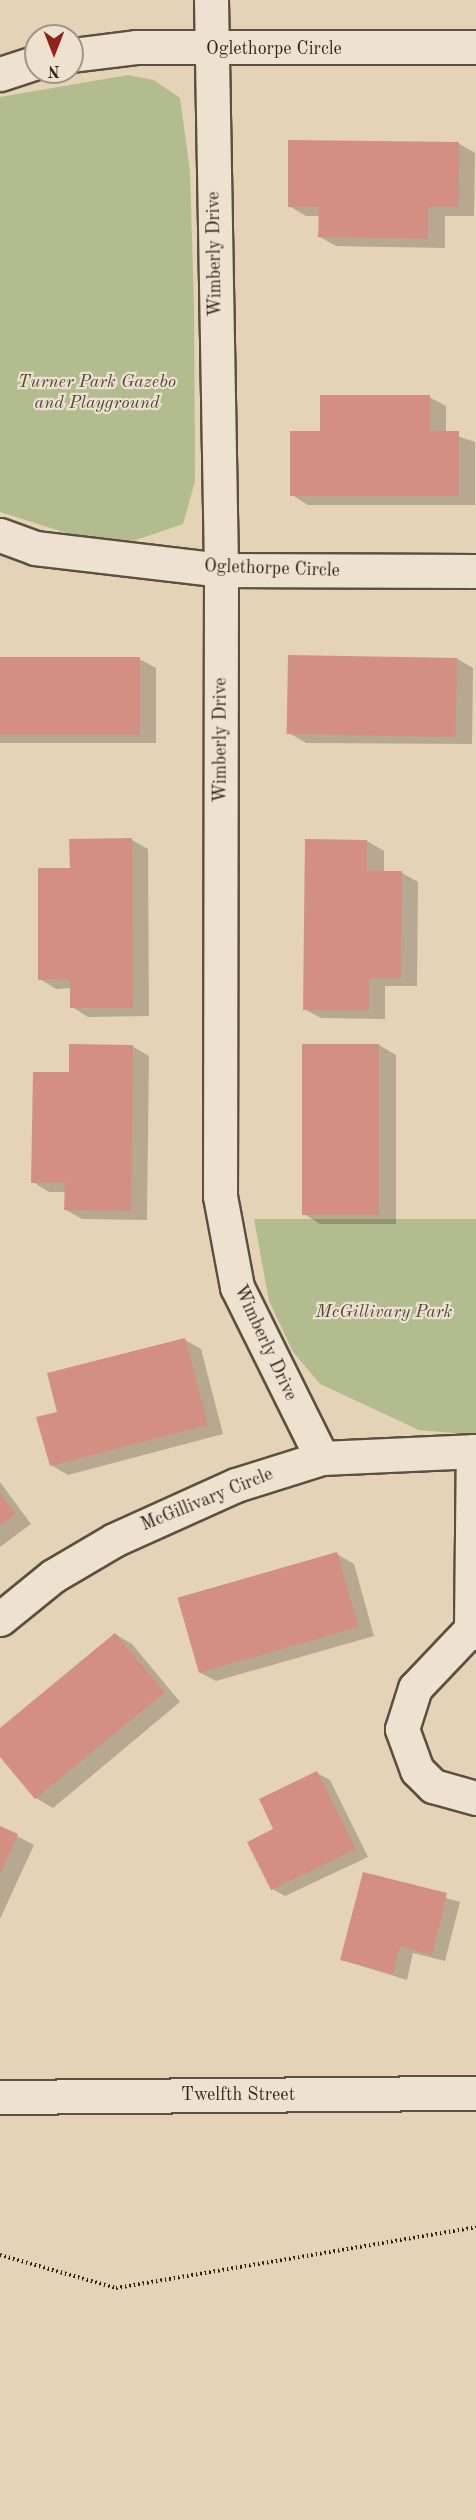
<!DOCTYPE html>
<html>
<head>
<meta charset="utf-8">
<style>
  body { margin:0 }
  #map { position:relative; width:476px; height:2520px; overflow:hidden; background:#e4d3b6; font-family:"Old Standard TT",serif }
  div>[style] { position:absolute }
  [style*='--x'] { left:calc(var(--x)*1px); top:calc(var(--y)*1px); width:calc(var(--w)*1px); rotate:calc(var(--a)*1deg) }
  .green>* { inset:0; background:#b2bc8f }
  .shadow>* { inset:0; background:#0003 }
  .building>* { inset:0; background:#d39082; transform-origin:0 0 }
  .path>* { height:4px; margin-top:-2px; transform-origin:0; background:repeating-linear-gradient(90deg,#2f2417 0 1.5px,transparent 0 4.5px) }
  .roads { filter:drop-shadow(2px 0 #5c503f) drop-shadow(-2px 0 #5c503f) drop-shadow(0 2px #5c503f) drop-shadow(0 -2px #5c503f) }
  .minor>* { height:33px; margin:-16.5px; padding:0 16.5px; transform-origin:16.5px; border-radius:16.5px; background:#ede2d0 }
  span { translate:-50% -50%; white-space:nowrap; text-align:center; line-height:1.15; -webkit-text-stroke:4.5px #ede2d0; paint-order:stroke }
  .street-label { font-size:18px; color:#2f2417 }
  .park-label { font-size:18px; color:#504a35; font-style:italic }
  .north { position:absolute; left:24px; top:24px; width:60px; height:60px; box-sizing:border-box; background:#ede2d0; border:2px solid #a19686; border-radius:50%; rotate:180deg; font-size:16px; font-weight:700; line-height:24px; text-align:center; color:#2f2417 }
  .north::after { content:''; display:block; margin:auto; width:21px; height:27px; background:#8f2418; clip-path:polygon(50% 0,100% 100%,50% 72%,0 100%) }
</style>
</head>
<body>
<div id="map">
  <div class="green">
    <div style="clip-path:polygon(128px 75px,154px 80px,180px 98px,190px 172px,194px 307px,195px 481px,183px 524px,133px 541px,73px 535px,0 512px,0 97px)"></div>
    <div style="clip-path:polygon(254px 1219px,476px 1219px,476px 1435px,419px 1430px,320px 1384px,293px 1352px,269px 1301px)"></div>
  </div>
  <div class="shadow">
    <div style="clip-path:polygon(458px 143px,475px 153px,474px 216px,445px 216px,445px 248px,336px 246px,320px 237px,320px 216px,306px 216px,289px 206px)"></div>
    <div style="clip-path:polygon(429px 397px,446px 406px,446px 432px,475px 442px,475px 505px,308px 505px,292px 495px,322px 432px)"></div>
    <div style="clip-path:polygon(456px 658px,473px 668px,472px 744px,306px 743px,289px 733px)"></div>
    <div style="clip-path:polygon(0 659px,139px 659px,156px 668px,156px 743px,0 743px)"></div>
    <div style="clip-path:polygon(132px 840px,148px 849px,149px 1016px,88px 1017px,72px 1007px,72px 988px,56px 989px,40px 979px,71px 869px)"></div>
    <div style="clip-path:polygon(306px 840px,367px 841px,384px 851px,384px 873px,402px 873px,418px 882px,417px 986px,385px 986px,385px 1019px,321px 1018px,304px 1009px)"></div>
    <div style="clip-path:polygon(304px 1045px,379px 1045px,396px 1055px,396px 1224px,320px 1224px,304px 1214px)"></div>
    <div style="clip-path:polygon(132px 1046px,149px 1056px,147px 1220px,82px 1219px,66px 1210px,66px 1192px,49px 1192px,33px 1182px,71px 1074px)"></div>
    <div style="clip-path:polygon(185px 1340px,201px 1349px,223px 1434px,68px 1475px,51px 1465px,59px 1413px)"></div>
    <div style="clip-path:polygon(0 1482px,31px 1524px,0 1547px)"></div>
    <div style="clip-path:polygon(337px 1554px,354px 1564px,374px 1636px,216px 1681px,199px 1672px)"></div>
    <div style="clip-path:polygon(115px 1634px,132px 1644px,180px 1702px,53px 1808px,36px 1798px,0 1755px,0 1730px)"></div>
    <div style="clip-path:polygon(317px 1773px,330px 1780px,368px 1857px,285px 1896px,272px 1889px,275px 1830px)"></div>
    <div style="clip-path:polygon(0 1827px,34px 1845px,0 1919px)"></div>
    <div style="clip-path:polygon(364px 1874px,460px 1902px,445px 1961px,413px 1953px,407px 1980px,342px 1960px)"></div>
  </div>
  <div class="building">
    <div style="clip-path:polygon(288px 140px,459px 142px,458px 207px,428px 207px,428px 239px,318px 237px,319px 207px,288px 207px)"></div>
    <div style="clip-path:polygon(320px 395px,430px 395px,430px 431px,459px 431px,459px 496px,290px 496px,290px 431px,320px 431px)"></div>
    <div style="left:288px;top:655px;width:169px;height:79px;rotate:1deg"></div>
    <div style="left:0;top:657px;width:140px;height:78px"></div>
    <div style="clip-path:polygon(132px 838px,133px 1008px,70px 1008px,70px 979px,38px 980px,38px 868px,70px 868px,69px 839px)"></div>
    <div style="clip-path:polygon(305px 839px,367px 840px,367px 871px,402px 871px,401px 978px,369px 978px,369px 1010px,303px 1010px)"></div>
    <div style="clip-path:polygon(69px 1044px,133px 1045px,131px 1211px,64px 1210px,65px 1183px,31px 1183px,33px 1072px,69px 1072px)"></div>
    <div style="left:302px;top:1044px;width:77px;height:171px"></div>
    <div style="clip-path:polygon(185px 1338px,208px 1425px,50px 1466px,36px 1417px,57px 1412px,47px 1373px)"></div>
    <div style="clip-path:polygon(0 1493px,16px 1514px,0 1525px)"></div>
    <div style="left:337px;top:1552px;width:78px;height:166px;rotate:74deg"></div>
    <div style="clip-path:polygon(115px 1633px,165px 1692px,35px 1799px,0 1757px,0 1728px)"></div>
    <div style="clip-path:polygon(317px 1771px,356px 1849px,271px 1890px,247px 1842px,273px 1829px,259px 1799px)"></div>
    <div style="clip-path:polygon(0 1826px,18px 1834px,0 1874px)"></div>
    <div style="clip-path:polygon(363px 1872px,447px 1893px,432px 1955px,400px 1946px,393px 1974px,340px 1960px)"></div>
  </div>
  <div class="path">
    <div style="--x:0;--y:2255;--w:121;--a:15.9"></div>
    <div style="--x:116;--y:2288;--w:365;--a:-9.6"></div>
  </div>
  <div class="roads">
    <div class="minor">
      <div style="--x:211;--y:0;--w:570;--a:88.99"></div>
      <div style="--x:221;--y:570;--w:626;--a:90.09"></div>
      <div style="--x:220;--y:1196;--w:93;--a:79.4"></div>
      <div style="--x:237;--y:1287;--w:191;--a:63.6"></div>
      <div style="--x:72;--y:55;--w:64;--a:-7.1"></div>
      <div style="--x:136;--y:47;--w:340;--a:0"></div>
      <div style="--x:0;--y:74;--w:38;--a:-18"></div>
      <div style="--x:0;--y:535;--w:37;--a:20"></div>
      <div style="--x:35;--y:548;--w:187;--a:6.7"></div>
      <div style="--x:221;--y:570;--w:255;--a:0.2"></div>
      <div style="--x:0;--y:1619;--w:68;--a:-39.1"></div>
      <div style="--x:53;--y:1576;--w:71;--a:-30.5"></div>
      <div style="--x:114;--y:1540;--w:134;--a:-24.3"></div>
      <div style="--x:236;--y:1485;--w:90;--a:-17.4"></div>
      <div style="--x:322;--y:1458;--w:154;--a:-2.6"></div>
      <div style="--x:471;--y:1629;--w:178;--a:-89.4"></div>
      <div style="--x:476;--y:1633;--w:6;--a:-141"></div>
      <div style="--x:471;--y:1629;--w:81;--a:133.5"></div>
      <div style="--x:415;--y:1688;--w:43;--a:107.6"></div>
      <div style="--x:402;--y:1729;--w:44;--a:69.9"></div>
      <div style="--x:417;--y:1770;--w:23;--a:45"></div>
      <div style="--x:433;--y:1786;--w:45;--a:15.6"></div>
      <div style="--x:0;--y:2097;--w:476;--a:-0.5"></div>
    </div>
  </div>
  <div class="street-label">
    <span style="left:274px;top:49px">Oglethorpe Circle</span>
    <span style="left:215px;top:254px;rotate:-91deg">Wimberly Drive</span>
    <span style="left:272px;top:569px;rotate:2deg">Oglethorpe Circle</span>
    <span style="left:221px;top:740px;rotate:-90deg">Wimberly Drive</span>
    <span style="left:265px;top:1343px;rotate:65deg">Wimberly Drive</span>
    <span style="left:207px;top:1500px;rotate:-22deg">McGillivary Circle</span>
    <span style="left:238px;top:2095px">Twelfth Street</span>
  </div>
  <div class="park-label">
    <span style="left:97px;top:393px">Turner Park Gazebo<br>and Playground</span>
    <span style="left:384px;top:1312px">McGillivary Park</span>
  </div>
  <div class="north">N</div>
</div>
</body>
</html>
